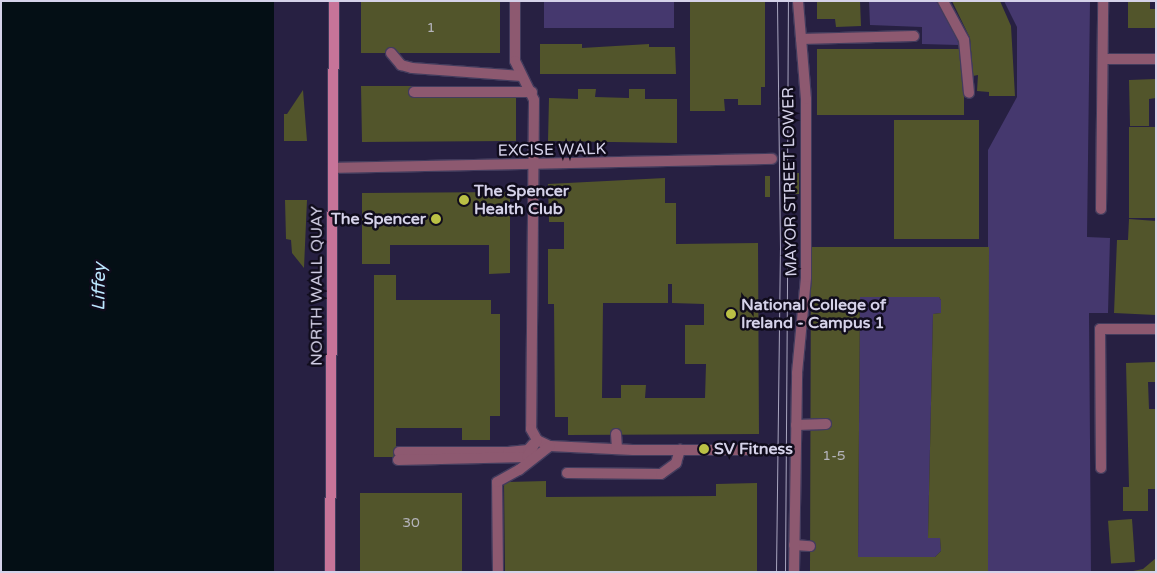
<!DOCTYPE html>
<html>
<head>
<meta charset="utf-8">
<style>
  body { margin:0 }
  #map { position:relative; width:1157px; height:573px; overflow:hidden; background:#272042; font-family:"Varela Round",sans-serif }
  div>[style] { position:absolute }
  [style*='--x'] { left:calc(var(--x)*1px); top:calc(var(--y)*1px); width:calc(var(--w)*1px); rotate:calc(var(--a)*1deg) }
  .green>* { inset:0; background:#45386e; transform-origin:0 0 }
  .water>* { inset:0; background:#040f15; transform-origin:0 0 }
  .building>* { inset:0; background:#52552b; transform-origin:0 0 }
  .roads { filter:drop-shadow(1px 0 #433c5d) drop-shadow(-1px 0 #433c5d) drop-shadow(0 1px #433c5d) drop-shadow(0 -1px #433c5d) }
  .service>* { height:10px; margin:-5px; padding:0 5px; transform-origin:5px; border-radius:5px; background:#8d5970 }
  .pedestrian>* { height:10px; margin:-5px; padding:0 5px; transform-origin:5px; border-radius:5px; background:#8d5970 }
  .minor>* { height:10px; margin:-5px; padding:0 5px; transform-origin:5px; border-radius:5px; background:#8d5970 }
  .tertiary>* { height:10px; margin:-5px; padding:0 5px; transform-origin:5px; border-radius:5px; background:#8d5970 }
  .secondary>* { height:10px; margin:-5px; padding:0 5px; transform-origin:5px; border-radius:5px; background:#c77499 }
  .tram>* { height:1px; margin:-0.5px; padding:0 0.5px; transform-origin:0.5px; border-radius:0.5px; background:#a9a5bf }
  .dots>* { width:14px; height:14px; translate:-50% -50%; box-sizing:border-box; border:2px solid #100c1c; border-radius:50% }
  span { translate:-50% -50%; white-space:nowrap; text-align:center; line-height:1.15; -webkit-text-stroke:5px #100c1c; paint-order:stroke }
  .number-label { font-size:14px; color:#b4b3ba }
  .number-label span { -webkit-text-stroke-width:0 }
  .street-label { font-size:16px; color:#d5d2e9 }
  .poi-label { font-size:16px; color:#d5d2e9; font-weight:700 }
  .left { translate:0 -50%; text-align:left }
  .right { translate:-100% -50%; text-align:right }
  .water-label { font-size:18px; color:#bce7fe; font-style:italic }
  .frame { position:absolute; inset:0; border:2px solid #d5d2e9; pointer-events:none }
</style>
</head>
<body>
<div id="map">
  <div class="green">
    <div style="left:544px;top:1px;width:130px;height:27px"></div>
    <div style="clip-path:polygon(869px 1px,936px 1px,954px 30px,959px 45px,922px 44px,922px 27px,870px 25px)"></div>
    <div style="clip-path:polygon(1004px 1px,1090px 1px,1087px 237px,1110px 238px,1108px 313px,1089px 313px,1091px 572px,988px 572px,988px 150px,1017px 97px,1017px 27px)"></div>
    <div style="clip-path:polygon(860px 297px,939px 297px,941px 300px,941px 313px,933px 314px,928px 538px,940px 538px,941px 551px,935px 557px,858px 557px)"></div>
  </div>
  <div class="water">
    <div style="left:1px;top:1px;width:273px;height:571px"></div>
  </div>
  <div class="building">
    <div style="left:500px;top:1px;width:52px;height:139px;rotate:90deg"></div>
    <div style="clip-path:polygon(690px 1px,765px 2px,765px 87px,761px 87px,761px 105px,738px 105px,738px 99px,724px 99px,725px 111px,690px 111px)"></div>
    <div style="clip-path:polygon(817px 1px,860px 1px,861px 26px,836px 27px,835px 19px,817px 19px)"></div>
    <div style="clip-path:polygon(952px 1px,1000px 1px,1011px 26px,1015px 96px,989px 96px,989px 92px,977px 91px,978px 75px,973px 76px,970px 38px)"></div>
    <div style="clip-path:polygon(1128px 1px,1150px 1px,1150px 9px,1156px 9px,1156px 28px,1128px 28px)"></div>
    <div style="clip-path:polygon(540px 44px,582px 44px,582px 48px,649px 44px,649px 47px,675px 47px,676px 74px,540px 74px)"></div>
    <div style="left:817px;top:49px;width:147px;height:66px"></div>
    <div style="clip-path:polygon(1156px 79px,1156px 98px,1149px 99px,1149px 126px,1130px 126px,1129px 80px)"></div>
    <div style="clip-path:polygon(361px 86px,414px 86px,414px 98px,516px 98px,516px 141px,362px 142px)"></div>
    <div style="clip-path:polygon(578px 89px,596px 89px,595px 97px,629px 98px,629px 89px,645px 89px,645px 99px,677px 99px,677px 143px,548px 141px,549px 98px,578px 99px)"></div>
    <div style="clip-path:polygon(303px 90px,307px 141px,284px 141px,284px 114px,287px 114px)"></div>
    <div style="left:894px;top:120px;width:85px;height:119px"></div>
    <div style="left:1129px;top:127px;width:26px;height:91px"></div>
    <div style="left:795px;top:173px;width:4px;height:21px"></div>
    <div style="left:765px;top:176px;width:5px;height:21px"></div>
    <div style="clip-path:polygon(evenodd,665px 178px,665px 203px,676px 203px,676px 244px,758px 243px,759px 434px,568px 435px,568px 417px,555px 417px,554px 304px,548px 304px,548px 249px,564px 249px,564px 222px,549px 222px,548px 184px,665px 178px,668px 284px,672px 284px,672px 303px,704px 304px,704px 325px,685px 325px,685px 364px,706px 364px,705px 398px,645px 398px,646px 385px,621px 385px,621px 398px,602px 398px,603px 303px,668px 303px,668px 284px)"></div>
    <div style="clip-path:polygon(510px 192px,510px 273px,489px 274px,489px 245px,390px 245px,390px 264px,362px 264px,362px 193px)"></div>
    <div style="clip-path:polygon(285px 200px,307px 200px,304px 268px,292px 253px,291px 240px,286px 239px)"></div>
    <div style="clip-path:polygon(1129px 219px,1156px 221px,1156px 315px,1114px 313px,1117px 240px,1128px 240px)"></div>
    <div style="clip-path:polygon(evenodd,811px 247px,989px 247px,988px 572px,810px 572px,811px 247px,860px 297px,939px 297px,941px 300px,941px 313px,933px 314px,928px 538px,940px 538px,941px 551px,935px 557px,858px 557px,860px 297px)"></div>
    <div style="clip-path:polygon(374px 275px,396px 275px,396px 300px,491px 300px,491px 314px,500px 314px,500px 416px,490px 416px,490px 440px,462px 440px,462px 428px,396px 428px,396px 457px,374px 457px)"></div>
    <div style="clip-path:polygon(1156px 362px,1156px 382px,1148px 382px,1149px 409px,1155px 409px,1156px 489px,1148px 489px,1148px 511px,1123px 511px,1123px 487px,1129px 487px,1126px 363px)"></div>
    <div style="clip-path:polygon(546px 481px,546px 497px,716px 496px,716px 484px,757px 483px,757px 572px,505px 572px,504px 482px)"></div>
    <div style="left:360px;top:493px;width:102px;height:79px"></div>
    <div style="left:1132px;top:519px;width:43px;height:24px;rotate:86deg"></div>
    <div style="clip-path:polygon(1156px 558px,1156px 572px,1128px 572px,1143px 569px)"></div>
  </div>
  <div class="roads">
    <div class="service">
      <div style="--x:515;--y:1;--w:60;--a:90"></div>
      <div style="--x:515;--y:61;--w:43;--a:64"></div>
      <div style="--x:534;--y:100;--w:329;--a:90.5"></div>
      <div style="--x:531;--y:429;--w:13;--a:61"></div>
      <div style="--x:537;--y:440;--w:14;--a:25"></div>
      <div style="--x:550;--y:446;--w:83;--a:2.8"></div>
      <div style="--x:633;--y:450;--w:162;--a:0"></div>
      <div style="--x:943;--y:1;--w:44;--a:61.7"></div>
      <div style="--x:964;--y:40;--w:53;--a:84.6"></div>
      <div style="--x:801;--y:39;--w:113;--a:-1.5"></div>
      <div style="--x:391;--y:53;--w:16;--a:50"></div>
      <div style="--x:401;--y:65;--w:11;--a:15"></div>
      <div style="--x:412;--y:68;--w:110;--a:4.2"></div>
      <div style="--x:414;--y:92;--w:118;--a:0"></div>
      <div style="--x:796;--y:425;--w:30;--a:-2"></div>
      <div style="--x:616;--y:434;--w:15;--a:86"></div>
      <div style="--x:399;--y:452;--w:109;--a:0"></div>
      <div style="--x:508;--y:452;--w:20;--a:-6"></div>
      <div style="--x:528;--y:450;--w:8;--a:-50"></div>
      <div style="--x:398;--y:460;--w:129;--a:-1.3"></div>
      <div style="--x:527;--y:457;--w:20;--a:-60"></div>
      <div style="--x:567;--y:473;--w:94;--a:0.6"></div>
      <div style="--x:661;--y:474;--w:19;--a:-36"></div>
      <div style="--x:676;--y:463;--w:14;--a:-73"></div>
      <div style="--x:794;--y:545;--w:16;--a:4"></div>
    </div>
    <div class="pedestrian">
      <div style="--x:333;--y:168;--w:439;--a:-1.2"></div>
      <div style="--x:498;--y:572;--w:90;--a:-90.6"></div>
      <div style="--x:497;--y:482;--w:25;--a:-29"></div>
      <div style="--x:519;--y:470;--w:39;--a:-38"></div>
    </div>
    <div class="minor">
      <div style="--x:1103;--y:59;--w:53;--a:0"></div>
      <div style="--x:1101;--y:209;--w:208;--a:-89.4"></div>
      <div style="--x:1101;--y:468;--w:139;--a:-90.4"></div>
      <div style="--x:1100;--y:329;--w:56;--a:0"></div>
    </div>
    <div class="tertiary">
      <div style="--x:794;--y:572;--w:199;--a:-89.1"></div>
      <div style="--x:797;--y:373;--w:96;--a:-84.6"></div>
      <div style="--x:806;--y:277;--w:178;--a:-90"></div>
      <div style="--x:806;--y:99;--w:98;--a:-94.7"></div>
    </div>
    <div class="secondary">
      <div style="--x:330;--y:572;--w:571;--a:-89.6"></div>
    </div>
  </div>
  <div class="tram">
    <div style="--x:787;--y:181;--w:180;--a:-89.7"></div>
    <div style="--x:776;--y:572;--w:323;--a:-89.3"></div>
    <div style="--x:780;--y:249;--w:248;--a:-90.7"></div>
    <div style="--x:785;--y:572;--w:306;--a:-89.6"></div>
  </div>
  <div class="dots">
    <div style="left:464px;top:200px;background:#bac045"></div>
    <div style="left:436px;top:219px;background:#bac045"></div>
    <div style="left:731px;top:314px;background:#bac045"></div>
    <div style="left:704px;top:449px;background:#bac045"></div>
  </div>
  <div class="number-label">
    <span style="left:431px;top:28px">1</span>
    <span style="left:834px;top:456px">1-5</span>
    <span style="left:411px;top:523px">30</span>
  </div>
  <div class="street-label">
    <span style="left:552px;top:150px;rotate:-1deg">EXCISE WALK</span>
    <span style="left:790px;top:182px;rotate:-91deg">MAYOR STREET LOWER</span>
    <span style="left:317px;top:286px;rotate:-90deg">NORTH WALL QUAY</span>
  </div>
  <div class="poi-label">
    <span class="left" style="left:474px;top:200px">The Spencer<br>Health Club</span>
    <span class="right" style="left:426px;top:219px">The Spencer</span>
    <span class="left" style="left:741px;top:314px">National College of<br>Ireland - Campus 1</span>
    <span class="left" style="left:714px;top:449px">SV Fitness</span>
  </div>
  <div class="water-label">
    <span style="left:99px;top:287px;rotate:-89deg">Liffey</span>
  </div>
  <div class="frame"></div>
</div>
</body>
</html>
